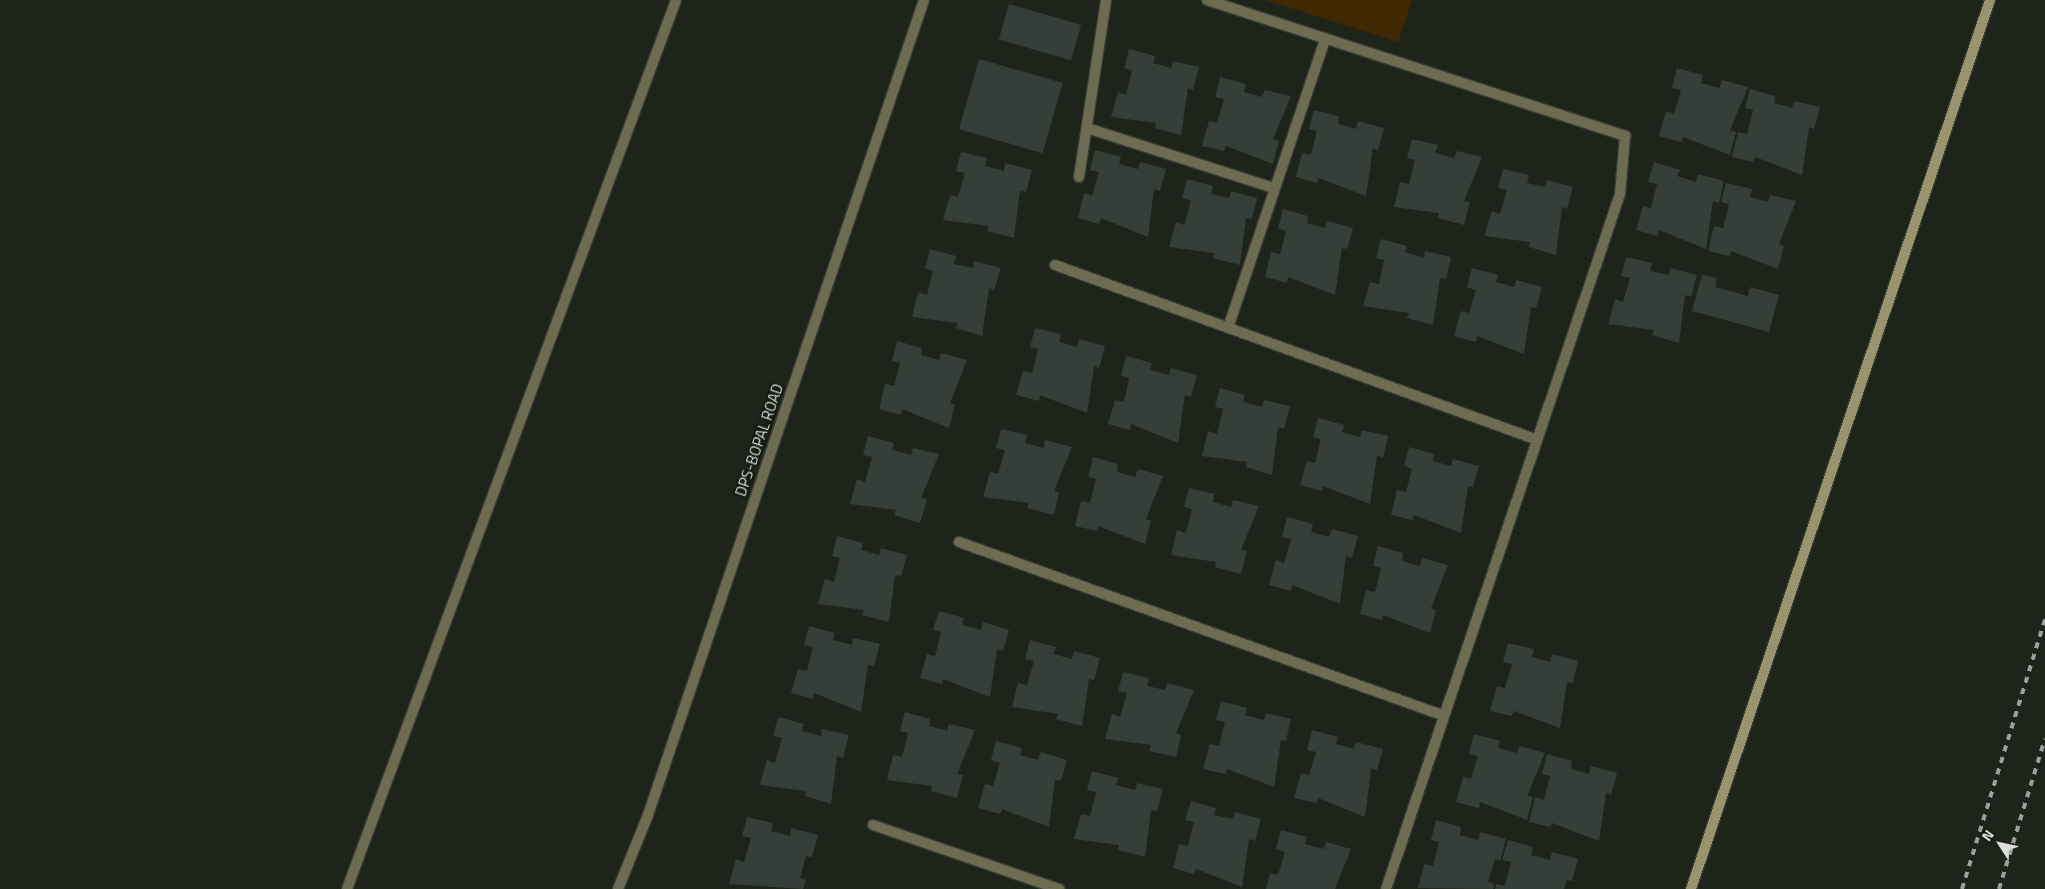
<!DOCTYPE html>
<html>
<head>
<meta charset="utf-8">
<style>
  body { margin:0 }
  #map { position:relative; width:2045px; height:889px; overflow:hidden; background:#1f241a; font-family:"Titillium Web",sans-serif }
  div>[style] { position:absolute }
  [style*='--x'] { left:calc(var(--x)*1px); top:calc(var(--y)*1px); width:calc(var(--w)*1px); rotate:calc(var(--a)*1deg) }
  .green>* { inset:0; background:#402802 }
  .building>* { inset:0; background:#333f38; transform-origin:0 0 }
  .roads { filter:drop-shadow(1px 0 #393e35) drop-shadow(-1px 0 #393e35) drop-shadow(0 1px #393e35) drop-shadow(0 -1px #393e35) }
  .lane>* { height:10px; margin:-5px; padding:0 5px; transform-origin:5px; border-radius:5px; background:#6d6b52 }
  .street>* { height:10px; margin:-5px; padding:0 5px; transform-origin:5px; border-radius:5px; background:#6d6b52 }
  .secondary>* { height:10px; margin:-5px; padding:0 5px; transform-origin:5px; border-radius:5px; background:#98946d }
  .rail>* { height:4px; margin-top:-2px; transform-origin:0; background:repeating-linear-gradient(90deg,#9da199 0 6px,transparent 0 12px) }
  span { translate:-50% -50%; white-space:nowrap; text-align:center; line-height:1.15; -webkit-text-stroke:4.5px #151b11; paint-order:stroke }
  .street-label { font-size:15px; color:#dbdfd8 }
  .north { position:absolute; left:1975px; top:819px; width:50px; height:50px; -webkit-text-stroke:4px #151b11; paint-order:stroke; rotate:305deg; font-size:14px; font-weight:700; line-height:20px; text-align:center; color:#dbdfd8 }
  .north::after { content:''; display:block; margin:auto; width:18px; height:22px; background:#dbdfd8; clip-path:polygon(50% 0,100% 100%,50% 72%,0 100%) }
</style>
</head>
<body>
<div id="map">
  <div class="green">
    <div style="clip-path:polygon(1265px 0,1412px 0,1398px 42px)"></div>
  </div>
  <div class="building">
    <div style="left:1009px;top:4px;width:75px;height:37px;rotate:16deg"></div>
    <div style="clip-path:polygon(1129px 49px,1155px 56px,1153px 63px,1171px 68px,1173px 61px,1199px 67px,1193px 90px,1188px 88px,1181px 135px,1155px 128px,1156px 123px,1111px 117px,1118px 92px,1126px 95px,1132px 70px,1124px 68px)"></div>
    <div style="left:979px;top:59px;width:87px;height:73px;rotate:16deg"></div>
    <div style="clip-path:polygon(1677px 68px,1703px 75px,1701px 83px,1719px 88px,1722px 80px,1748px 87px,1730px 130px,1736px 132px,1730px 155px,1683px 137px,1681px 142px,1659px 136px,1666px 111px,1674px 114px,1681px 90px,1672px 88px)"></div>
    <div style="clip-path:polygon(1220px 77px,1246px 84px,1244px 92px,1262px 97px,1265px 90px,1291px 96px,1273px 139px,1279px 141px,1273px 164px,1226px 146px,1224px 151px,1202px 146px,1209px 121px,1217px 123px,1224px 99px,1215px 97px)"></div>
    <div style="clip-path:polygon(1750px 89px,1775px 96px,1774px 103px,1792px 108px,1794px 101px,1820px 107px,1814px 129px,1809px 127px,1802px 175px,1755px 157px,1753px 162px,1732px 157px,1738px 132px,1747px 134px,1753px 110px,1745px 108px)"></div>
    <div style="clip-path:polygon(1314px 110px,1339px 116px,1338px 124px,1356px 129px,1358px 121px,1384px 128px,1378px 150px,1373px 148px,1366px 196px,1319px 178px,1317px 183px,1296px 177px,1302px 153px,1311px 155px,1317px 131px,1309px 129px)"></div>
    <div style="clip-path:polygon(1412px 139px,1438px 145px,1435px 153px,1454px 158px,1457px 151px,1482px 157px,1464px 201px,1470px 202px,1464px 225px,1438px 218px,1439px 213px,1394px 207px,1400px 182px,1409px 184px,1415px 160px,1407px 158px)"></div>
    <div style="clip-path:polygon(1095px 150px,1121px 157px,1119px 164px,1138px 169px,1140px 162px,1166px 169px,1160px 191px,1154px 189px,1148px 237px,1101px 218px,1099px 224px,1078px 218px,1084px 193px,1092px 196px,1099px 172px,1090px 170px)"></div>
    <div style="clip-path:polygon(961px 152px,987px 158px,985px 166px,1004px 171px,1005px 163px,1032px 170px,1026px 192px,1020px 191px,1014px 238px,987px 231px,989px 226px,943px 220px,950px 195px,958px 197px,965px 173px,956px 171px)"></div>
    <div style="clip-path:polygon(1654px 162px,1680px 170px,1677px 176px,1696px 182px,1698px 174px,1724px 181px,1719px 203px,1713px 201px,1706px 249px,1659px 230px,1658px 236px,1636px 230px,1643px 206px,1651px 208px,1657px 184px,1648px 182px)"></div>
    <div style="clip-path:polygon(1503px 169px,1529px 175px,1527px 183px,1545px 187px,1547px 180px,1573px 187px,1567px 209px,1562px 207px,1556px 255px,1529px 247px,1530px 242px,1484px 236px,1492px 211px,1500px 214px,1507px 190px,1498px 188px)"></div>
    <div style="clip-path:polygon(1187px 179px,1213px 186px,1211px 194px,1229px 198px,1231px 191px,1257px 198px,1252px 219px,1246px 218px,1240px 265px,1213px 258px,1214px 253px,1169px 247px,1176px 222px,1184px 225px,1191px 201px,1182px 198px)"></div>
    <div style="clip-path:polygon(1726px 183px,1752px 189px,1750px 197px,1768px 202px,1770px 195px,1796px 201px,1779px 244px,1784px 246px,1778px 269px,1731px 251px,1730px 256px,1708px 251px,1714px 226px,1723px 228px,1729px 204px,1721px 202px)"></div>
    <div style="clip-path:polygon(1283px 209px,1308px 216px,1307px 223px,1325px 228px,1327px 221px,1353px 228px,1347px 249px,1342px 248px,1335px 295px,1288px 277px,1287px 283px,1265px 277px,1271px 252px,1280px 254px,1286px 231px,1278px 228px)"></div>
    <div style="clip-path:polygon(1381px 239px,1407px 246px,1405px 252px,1424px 258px,1425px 251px,1451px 257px,1446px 279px,1440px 278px,1433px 325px,1407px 318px,1409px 313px,1363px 306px,1370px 282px,1379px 284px,1384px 260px,1376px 258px)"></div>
    <div style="clip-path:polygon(930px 249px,956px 256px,954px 264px,973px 268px,974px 261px,1001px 268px,994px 290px,989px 288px,982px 336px,956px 328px,958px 323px,912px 317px,918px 292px,927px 295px,933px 271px,925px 268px)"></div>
    <div style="clip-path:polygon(1626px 257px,1652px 263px,1650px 271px,1669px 275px,1670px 268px,1697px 275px,1691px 297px,1685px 295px,1679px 343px,1652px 335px,1654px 330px,1608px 324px,1615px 299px,1623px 302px,1630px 278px,1621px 276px)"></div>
    <div style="clip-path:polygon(1472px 268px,1498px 275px,1496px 282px,1514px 287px,1516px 280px,1542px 287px,1536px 308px,1531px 307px,1524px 354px,1477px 336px,1476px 342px,1454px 336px,1461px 311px,1469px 313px,1476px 290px,1467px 287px)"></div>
    <div style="clip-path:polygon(1702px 275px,1717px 278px,1715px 287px,1748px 296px,1750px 287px,1779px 295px,1769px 332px,1692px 311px)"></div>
    <div style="clip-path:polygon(1035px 328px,1061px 334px,1059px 342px,1077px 347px,1079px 339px,1105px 346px,1099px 368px,1094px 366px,1087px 413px,1040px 395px,1039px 401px,1016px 395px,1023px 371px,1032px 373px,1038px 349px,1030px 347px)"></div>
    <div style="clip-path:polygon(897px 341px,922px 348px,921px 355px,939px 360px,941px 353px,967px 360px,950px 403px,955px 405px,949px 428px,902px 409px,901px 415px,879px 409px,885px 384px,894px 386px,900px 363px,892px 361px)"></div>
    <div style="clip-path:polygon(1126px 356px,1152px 363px,1150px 370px,1169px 375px,1171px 368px,1197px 375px,1191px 397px,1185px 395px,1178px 443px,1131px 424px,1130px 430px,1108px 424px,1115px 400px,1124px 402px,1129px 378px,1121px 375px)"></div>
    <div style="clip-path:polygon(1220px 388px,1245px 395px,1243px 402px,1262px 407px,1264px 400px,1290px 406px,1284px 429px,1278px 427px,1272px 475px,1246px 467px,1247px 462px,1202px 456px,1208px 431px,1217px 434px,1223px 409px,1215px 407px)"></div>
    <div style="clip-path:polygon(1318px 418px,1344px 425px,1342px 432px,1360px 437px,1362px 430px,1388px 436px,1383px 458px,1377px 456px,1370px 504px,1323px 486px,1322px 491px,1300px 485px,1307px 461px,1315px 463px,1321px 439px,1313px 437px)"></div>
    <div style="clip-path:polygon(1001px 429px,1027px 435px,1025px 443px,1044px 448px,1045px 440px,1072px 447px,1054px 491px,1059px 492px,1054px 515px,1027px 508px,1029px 503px,983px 497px,990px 472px,998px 474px,1005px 450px,996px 448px)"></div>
    <div style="clip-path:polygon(868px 436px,894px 443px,892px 450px,911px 455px,913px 448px,939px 454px,921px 498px,927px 499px,920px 523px,894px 515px,896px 510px,850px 504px,857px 479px,865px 482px,872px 457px,863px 455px)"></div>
    <div style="clip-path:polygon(1409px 447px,1434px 454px,1433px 461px,1451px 466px,1453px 459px,1479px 466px,1473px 487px,1468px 486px,1461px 533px,1414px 515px,1412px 520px,1391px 515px,1397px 490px,1406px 492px,1412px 469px,1404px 466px)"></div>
    <div style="clip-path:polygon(1093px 457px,1118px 464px,1117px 472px,1135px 477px,1138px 469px,1163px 476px,1146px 519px,1151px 521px,1145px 544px,1098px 526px,1097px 531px,1075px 526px,1081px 501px,1090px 503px,1096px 479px,1088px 477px)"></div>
    <div style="clip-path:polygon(1189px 488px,1214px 494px,1213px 502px,1231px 507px,1233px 500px,1259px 506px,1241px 550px,1247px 551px,1241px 574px,1215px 567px,1216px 562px,1171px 555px,1177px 530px,1186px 533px,1192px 509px,1184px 507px)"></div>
    <div style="clip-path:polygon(1287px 517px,1313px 524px,1311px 532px,1329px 537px,1332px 529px,1358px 536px,1352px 558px,1346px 556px,1340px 604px,1292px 585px,1291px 591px,1269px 585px,1276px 560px,1284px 563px,1291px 539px,1282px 537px)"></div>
    <div style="clip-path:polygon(837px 536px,863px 543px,861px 550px,879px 555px,881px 548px,907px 555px,901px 576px,895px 575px,889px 622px,862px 615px,864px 610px,818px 604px,825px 579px,834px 582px,840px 558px,832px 556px)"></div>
    <div style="clip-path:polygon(1378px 546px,1403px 553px,1402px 561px,1420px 566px,1422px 558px,1448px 565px,1431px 608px,1436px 610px,1430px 633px,1383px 615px,1382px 620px,1360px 614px,1366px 590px,1375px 592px,1381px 568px,1373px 566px)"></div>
    <div style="clip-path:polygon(939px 611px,964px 618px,962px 625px,981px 630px,983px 622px,1009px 630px,1003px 651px,997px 650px,990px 697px,943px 679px,942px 684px,920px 678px,927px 654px,935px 656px,941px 632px,933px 630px)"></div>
    <div style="clip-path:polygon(809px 626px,835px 633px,833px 640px,852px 645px,853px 638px,880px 644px,874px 666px,868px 665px,861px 712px,814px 693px,813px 699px,791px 693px,798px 669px,807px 671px,813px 647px,804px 645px)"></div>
    <div style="clip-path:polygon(1030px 640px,1056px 647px,1053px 654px,1072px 659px,1074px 651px,1100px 658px,1094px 680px,1089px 679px,1082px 726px,1056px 719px,1058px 714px,1012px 707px,1018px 683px,1027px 685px,1034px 661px,1025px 659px)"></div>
    <div style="clip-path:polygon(1508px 643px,1534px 649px,1532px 657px,1550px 662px,1552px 654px,1578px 661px,1573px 683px,1567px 682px,1560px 728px,1514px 711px,1512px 716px,1490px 711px,1497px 686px,1505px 688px,1512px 664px,1503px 662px)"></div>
    <div style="clip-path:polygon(1123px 672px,1149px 678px,1147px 686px,1165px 690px,1167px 683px,1194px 690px,1176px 733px,1181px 735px,1176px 757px,1149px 751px,1151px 745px,1105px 739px,1112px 714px,1120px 717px,1127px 693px,1118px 691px)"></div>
    <div style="clip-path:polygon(1221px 701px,1247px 708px,1245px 715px,1264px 720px,1266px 713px,1291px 719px,1286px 741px,1281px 740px,1274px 787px,1227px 769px,1225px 774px,1203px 769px,1210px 744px,1219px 746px,1225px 722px,1216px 720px)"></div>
    <div style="clip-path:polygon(905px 712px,930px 719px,929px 726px,947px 731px,949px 724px,975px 730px,957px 774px,963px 775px,957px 798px,931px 791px,932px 786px,887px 780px,893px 755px,902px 757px,908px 733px,900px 731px)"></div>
    <div style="clip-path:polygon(778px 717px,804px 724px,802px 731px,821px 736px,822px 729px,849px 735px,843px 758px,837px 756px,831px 804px,805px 796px,806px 791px,760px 785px,767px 760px,775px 763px,782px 738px,773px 736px)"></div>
    <div style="clip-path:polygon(1312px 730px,1338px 737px,1336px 744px,1354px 749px,1356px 742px,1383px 749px,1377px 770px,1371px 769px,1365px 817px,1318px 798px,1316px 803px,1294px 798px,1301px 773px,1309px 775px,1316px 752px,1307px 750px)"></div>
    <div style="clip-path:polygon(1474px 734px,1500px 741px,1498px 748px,1517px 753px,1519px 746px,1545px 753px,1527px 796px,1533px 797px,1527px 820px,1480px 802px,1479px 808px,1456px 802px,1463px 777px,1471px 779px,1478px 756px,1469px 754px)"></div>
    <div style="clip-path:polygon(996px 741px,1022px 748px,1020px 755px,1038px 760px,1041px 752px,1067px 760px,1061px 781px,1055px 780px,1049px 827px,1002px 809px,1000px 814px,978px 808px,985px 784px,993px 786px,1000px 763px,991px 760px)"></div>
    <div style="clip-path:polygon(1547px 754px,1572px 761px,1571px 769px,1589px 774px,1591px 766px,1617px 773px,1611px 795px,1606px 793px,1599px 841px,1552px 823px,1550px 827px,1529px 822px,1535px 797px,1544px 800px,1550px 776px,1542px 774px)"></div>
    <div style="clip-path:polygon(1092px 771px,1118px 778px,1116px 785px,1135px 790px,1137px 783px,1163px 789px,1157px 811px,1151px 810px,1145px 857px,1118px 850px,1119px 845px,1074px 839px,1081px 814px,1090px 816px,1096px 792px,1087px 790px)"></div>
    <div style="clip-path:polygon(1191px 801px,1216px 808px,1214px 815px,1233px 819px,1235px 812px,1261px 819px,1255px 841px,1249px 839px,1242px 887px,1196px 869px,1194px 874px,1173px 868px,1179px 844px,1188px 846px,1194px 822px,1185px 820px)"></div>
    <div style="clip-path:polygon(747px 817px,773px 823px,771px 831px,790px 836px,791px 828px,818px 835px,812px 857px,806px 856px,800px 878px,806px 880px,803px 889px,729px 884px,736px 859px,744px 862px,751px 838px,742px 836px)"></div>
    <div style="clip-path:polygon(1436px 820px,1461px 827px,1460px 835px,1478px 840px,1480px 832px,1506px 839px,1500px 861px,1495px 859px,1488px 882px,1494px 884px,1493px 889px,1418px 888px,1424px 864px,1433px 866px,1439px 842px,1431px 840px)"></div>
    <div style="clip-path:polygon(1281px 830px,1307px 837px,1305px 844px,1324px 849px,1326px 842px,1351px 849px,1335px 889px,1266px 889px,1270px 873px,1278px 875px,1285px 852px,1276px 849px)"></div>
    <div style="clip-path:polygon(1508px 840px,1533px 847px,1531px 855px,1550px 860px,1552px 852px,1578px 859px,1572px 881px,1567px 880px,1564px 889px,1495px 889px,1496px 884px,1505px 886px,1511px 862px,1502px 860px)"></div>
  </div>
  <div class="roads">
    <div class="lane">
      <div style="--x:1207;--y:0;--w:440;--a:18"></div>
      <div style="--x:1625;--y:136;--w:58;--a:94.9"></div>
      <div style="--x:1620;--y:194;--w:733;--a:108.61"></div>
      <div style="--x:1087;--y:128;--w:196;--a:17.8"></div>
      <div style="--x:1079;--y:177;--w:179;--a:-81.3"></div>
      <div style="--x:1055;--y:265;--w:511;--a:19.93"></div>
      <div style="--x:1228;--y:328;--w:305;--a:-71.4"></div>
      <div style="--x:959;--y:542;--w:513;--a:19.71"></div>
      <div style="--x:873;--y:825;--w:197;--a:19"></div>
    </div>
    <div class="street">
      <div style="--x:347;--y:889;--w:948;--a:-69.69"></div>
      <div style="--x:618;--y:889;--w:80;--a:-67.9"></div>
      <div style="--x:648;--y:815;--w:860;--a:-71.29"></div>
    </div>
    <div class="secondary">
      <div style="--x:1691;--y:889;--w:938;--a:-71.41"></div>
    </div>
  </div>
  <div class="rail">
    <div style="--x:1962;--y:889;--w:282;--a:-72.9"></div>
    <div style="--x:1999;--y:889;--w:157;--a:-73"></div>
  </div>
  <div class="street-label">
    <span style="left:759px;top:440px;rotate:-71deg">DPS-BOPAL ROAD</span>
  </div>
  <div class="north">N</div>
</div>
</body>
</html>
